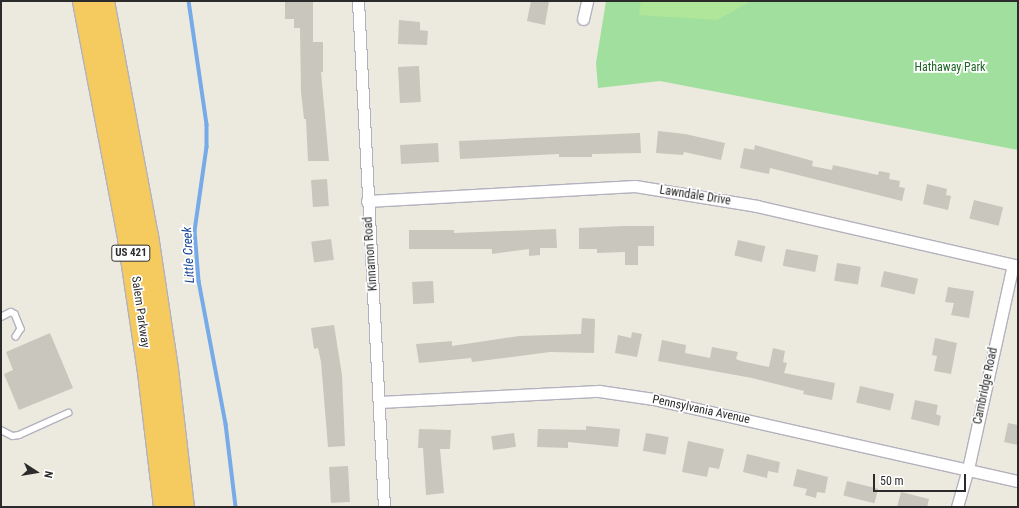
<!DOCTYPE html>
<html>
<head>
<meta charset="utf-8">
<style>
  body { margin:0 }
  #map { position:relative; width:1019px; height:508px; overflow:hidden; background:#eceade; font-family:"Roboto Condensed",sans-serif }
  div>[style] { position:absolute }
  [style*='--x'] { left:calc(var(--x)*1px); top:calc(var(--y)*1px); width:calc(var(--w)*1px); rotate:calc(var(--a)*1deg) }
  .green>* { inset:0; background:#a1df9e }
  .pitch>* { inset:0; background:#b0e69a }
  .stream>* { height:3.5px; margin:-1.75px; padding:0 1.75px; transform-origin:1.75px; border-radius:1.75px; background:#77aae8 }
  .building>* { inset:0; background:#c8c6bd; transform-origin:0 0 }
  .roads { filter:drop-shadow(1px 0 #b3b1be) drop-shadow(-1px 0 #b3b1be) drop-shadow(0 1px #b3b1be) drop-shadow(0 -1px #b3b1be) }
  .lane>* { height:5.5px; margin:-2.75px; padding:0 2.75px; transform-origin:2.75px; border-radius:2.75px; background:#fff }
  .street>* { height:11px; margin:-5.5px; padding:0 5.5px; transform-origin:5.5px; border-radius:5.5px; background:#fff }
  .highway>* { height:21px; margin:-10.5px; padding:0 10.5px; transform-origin:10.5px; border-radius:10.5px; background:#f5cb60 }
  span { translate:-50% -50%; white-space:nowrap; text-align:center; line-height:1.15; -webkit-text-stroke:3.5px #fff; paint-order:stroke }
  .shield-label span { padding:1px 3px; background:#fff; border:1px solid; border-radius:3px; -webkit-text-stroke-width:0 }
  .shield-label { font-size:11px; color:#2b2b2b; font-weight:700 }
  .park-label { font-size:12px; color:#1e6424 }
  .street-label { font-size:12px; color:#2b2b2b }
  .water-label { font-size:13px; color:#154495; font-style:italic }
  .frame { position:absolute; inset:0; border:2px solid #2b2b2b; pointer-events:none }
  .north { position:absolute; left:16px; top:452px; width:40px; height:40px; -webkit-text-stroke:3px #fff; paint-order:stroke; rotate:102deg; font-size:11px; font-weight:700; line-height:16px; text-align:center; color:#2b2b2b }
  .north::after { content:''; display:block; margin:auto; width:14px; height:18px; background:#2b2b2b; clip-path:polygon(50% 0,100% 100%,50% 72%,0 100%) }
  .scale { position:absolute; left:873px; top:474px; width:93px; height:18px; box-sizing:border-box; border:2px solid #2b2b2b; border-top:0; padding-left:5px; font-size:12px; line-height:14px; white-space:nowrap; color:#2b2b2b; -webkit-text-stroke:3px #fff; paint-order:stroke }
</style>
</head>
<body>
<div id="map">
  <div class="green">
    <div style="clip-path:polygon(606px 1px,1018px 1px,1018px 150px,660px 81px,598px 88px,596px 63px)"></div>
  </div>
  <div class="pitch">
    <div style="clip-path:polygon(641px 1px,751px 1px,717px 20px,639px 15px)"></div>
  </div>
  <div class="stream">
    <div style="--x:189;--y:1;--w:125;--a:81.7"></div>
    <div style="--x:207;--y:125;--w:22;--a:90"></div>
    <div style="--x:207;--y:147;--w:85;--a:98.1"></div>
    <div style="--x:195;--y:231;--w:50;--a:85.4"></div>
    <div style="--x:199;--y:281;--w:146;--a:79.3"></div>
    <div style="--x:226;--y:424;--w:84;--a:83.1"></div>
  </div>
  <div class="building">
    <div style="clip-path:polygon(285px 1px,313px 1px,313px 42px,323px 42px,323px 72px,321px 72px,329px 161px,308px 161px,306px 119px,304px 119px,301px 92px,300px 28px,294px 28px,294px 19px,285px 19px)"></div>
    <div style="clip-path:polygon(531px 1px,549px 1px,545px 25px,527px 21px)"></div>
    <div style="clip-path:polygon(399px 20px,420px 22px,420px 30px,428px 31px,427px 45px,398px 44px)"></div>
    <div style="left:419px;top:66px;width:36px;height:21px;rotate:87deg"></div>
    <div style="clip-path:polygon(658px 131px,685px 134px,725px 143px,721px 160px,684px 152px,683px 155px,656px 153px)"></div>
    <div style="clip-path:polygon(640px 133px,641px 153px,592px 154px,592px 157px,559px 157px,559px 154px,460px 159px,459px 141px)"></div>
    <div style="left:438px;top:143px;width:19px;height:38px;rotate:87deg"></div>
    <div style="clip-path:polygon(755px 145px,813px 161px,812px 166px,832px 170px,833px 165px,878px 175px,879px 171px,890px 173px,889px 179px,900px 181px,899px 187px,905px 188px,902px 201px,770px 168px,769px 174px,740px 168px,744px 148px,754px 150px)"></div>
    <div style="left:327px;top:179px;width:27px;height:16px;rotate:86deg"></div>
    <div style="clip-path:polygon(927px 184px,947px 189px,946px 195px,951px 196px,948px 210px,923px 204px)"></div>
    <div style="left:974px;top:200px;width:30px;height:19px;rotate:14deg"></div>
    <div style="clip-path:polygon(625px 226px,654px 226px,654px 246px,638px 246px,638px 265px,625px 265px,625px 252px,597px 253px,597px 249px,579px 249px,579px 228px)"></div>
    <div style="clip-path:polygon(556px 229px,557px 248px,540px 248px,540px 255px,529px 256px,529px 249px,492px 254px,492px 249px,409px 249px,409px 230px,454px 230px,454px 233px)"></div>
    <div style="left:331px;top:239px;width:21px;height:20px;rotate:82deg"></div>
    <div style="left:738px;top:240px;width:28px;height:16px;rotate:13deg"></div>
    <div style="left:786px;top:249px;width:33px;height:17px;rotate:11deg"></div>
    <div style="left:837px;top:263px;width:24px;height:18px;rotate:9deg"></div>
    <div style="left:884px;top:271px;width:35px;height:16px;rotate:13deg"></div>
    <div style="left:433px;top:281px;width:22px;height:21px;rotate:87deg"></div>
    <div style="clip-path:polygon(948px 287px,974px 291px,969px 318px,951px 315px,954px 303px,945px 302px)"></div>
    <div style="clip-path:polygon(582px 318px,595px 319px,594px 353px,550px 352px,472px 362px,471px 358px,419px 363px,416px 344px,452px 341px,452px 346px,519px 336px,581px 334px)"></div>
    <div style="clip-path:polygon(334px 325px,342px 375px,345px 446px,328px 447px,321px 362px,318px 348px,314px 349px,311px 328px)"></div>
    <div style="clip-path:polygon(632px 332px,642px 334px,637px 357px,615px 353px,618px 335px,631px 338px)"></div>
    <div style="clip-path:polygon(50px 333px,73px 388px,19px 410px,4px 374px,13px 370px,6px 352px)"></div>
    <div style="clip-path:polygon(935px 338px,957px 343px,951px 374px,934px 371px,937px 356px,932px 355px)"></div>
    <div style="clip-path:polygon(662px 340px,686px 345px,685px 353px,710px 358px,712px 347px,738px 352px,736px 359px,741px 361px,769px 367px,773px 348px,785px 351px,783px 362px,787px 363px,784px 373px,835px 383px,832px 400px,803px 394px,804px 391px,752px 378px,658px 361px)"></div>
    <div style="left:860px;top:386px;width:35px;height:17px;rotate:13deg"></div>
    <div style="clip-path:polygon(915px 400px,938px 405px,936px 414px,941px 416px,939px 426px,911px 419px)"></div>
    <div style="clip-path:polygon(1008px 423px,1018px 425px,1018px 445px,1004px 442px)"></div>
    <div style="clip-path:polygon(586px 426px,620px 429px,618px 447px,568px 442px,568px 448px,537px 447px,538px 429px,586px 430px)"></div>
    <div style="clip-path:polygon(419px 429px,451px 430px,450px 449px,440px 449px,444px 493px,426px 495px,423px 448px,418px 448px)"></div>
    <div style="left:514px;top:433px;width:14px;height:23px;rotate:82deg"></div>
    <div style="left:646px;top:433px;width:23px;height:18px;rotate:10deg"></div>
    <div style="clip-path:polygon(688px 441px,724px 449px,719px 469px,709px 467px,707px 477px,682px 472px)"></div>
    <div style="clip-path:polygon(747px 454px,780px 462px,778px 473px,768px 471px,767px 478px,743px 472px)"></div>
    <div style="left:348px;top:466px;width:36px;height:19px;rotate:87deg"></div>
    <div style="clip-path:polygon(797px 469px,828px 477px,825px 493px,817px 492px,816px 498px,805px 495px,807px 489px,793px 486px)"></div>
    <div style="left:847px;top:481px;width:32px;height:15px;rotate:14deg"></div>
    <div style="clip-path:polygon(901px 492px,929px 499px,927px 507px,897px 507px)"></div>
  </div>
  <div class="roads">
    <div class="lane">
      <div style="--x:1;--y:317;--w:11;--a:-27"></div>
      <div style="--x:11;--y:312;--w:4;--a:27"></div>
      <div style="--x:15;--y:314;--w:16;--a:68"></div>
      <div style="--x:21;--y:329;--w:9;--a:122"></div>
      <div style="--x:1;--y:430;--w:13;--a:27"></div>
      <div style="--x:13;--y:436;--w:6;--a:-9"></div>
      <div style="--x:19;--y:435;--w:54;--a:-24.2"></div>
    </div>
    <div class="street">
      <div style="--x:358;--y:1;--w:507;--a:87.06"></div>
      <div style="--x:583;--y:19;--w:18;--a:-77"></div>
      <div style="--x:367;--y:201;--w:268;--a:-3.2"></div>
      <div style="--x:635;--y:186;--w:124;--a:9.3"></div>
      <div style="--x:757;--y:206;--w:268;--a:12.9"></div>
      <div style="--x:379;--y:402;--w:220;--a:-2.9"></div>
      <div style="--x:599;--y:391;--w:55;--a:8.4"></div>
      <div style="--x:653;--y:399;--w:374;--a:12.7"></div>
      <div style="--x:957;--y:507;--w:40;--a:-74"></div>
      <div style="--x:968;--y:469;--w:209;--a:-77.6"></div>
    </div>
    <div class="highway">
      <div style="--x:83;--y:1;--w:241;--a:79.2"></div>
      <div style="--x:128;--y:238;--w:135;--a:81.5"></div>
      <div style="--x:148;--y:372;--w:136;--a:83.2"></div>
      <div style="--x:103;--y:1;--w:238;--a:79.4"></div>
      <div style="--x:147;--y:235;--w:135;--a:81.5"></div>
      <div style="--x:167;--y:369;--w:139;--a:83.4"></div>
    </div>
  </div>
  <div class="shield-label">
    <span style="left:131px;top:253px">US 421</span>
  </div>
  <div class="park-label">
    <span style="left:950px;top:68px">Hathaway Park</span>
  </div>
  <div class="street-label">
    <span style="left:695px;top:196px;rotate:9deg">Lawndale Drive</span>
    <span style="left:371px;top:254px;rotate:-94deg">Kinnamon Road</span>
    <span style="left:140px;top:312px;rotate:82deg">Salem Parkway</span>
    <span style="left:986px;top:386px;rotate:-78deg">Cambridge Road</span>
    <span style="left:701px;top:410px;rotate:12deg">Pennsylvania Avenue</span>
  </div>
  <div class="water-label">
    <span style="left:189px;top:255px;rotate:-93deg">Little Creek</span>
  </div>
  <div class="frame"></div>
  <div class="north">N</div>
  <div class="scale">50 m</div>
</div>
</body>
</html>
